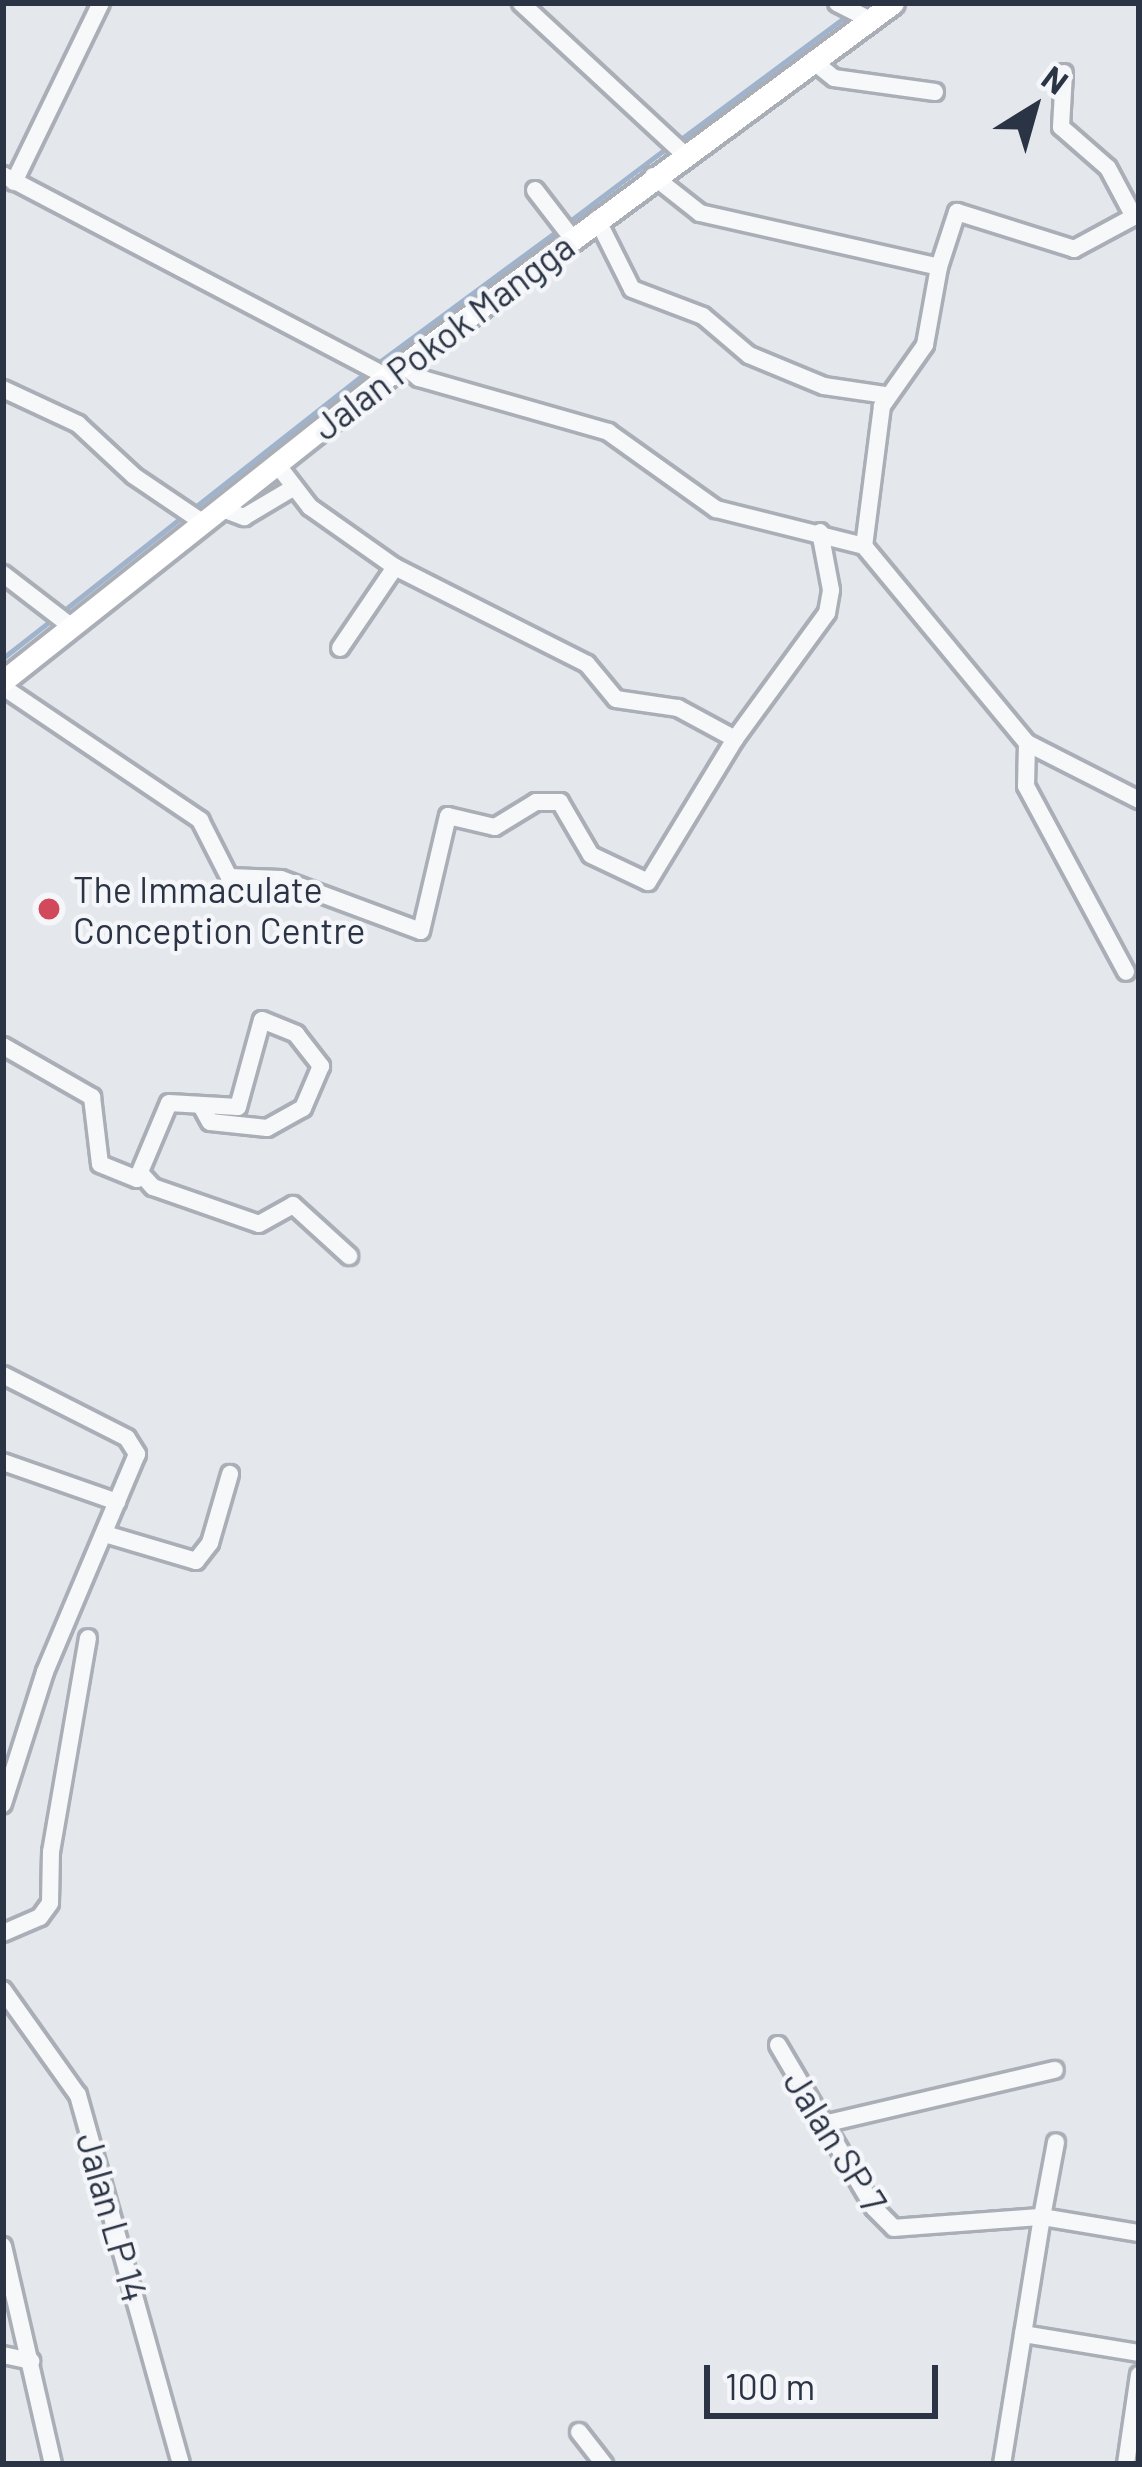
<!DOCTYPE html>
<html>
<head>
<meta charset="utf-8">
<style>
  body { margin:0 }
  #map { position:relative; width:1142px; height:2467px; overflow:hidden; background:#e4e7ec; font-family:Barlow,sans-serif }
  div>[style] { position:absolute }
  [style*='--x'] { left:calc(var(--x)*1px); top:calc(var(--y)*1px); width:calc(var(--w)*1px); rotate:calc(var(--a)*1deg) }
  .stream>* { height:4.5px; margin:-2.25px; padding:0 2.25px; transform-origin:2.25px; border-radius:2.25px; background:#9fb4cc }
  .roads { filter:drop-shadow(3px 0 #a9aeb7) drop-shadow(-3px 0 #a9aeb7) drop-shadow(0 3px #a9aeb7) drop-shadow(0 -3px #a9aeb7) }
  .minor>* { height:16px; margin:-8px; padding:0 8px; transform-origin:8px; border-radius:8px; background:#f7f8fa }
  .major>* { height:21px; margin:-10.5px; padding:0 10.5px; transform-origin:10.5px; border-radius:10.5px; background:#fff }
  .dots>* { width:33px; height:33px; translate:-50% -50%; box-sizing:border-box; border:6px solid #f4f6f9; border-radius:50% }
  span { translate:-50% -50%; white-space:nowrap; text-align:center; line-height:1.15; -webkit-text-stroke:9px #f4f6f9; paint-order:stroke }
  .street-label { font-size:36px; color:#2b3445 }
  .poi-label { font-size:36px; color:#2b3445 }
  .left { translate:0 -50%; text-align:left }
  .frame { position:absolute; inset:0; border:6px solid #2b3445; pointer-events:none }
  .north { position:absolute; left:974px; top:48px; width:120px; height:120px; -webkit-text-stroke:9px #f4f6f9; paint-order:stroke; rotate:37deg; font-size:33px; font-weight:700; line-height:48px; text-align:center; color:#2b3445 }
  .north::after { content:''; display:block; margin:auto; width:42px; height:54px; background:#2b3445; clip-path:polygon(50% 0,100% 100%,50% 72%,0 100%) }
  .scale { position:absolute; left:704px; top:2365px; width:234px; height:54px; box-sizing:border-box; border:6px solid #2b3445; border-top:0; padding-left:15px; font-size:36px; line-height:42px; white-space:nowrap; color:#2b3445; -webkit-text-stroke:9px #f4f6f9; paint-order:stroke }
</style>
</head>
<body>
<div id="map">
  <div class="stream">
    <div style="--x:677;--y:142;--w:217;--a:-36.6"></div>
    <div style="--x:566;--y:224;--w:126;--a:-37"></div>
    <div style="--x:378;--y:363;--w:222;--a:-36.4"></div>
    <div style="--x:194;--y:508;--w:216;--a:-38.2"></div>
    <div style="--x:62;--y:612;--w:157;--a:-38.3"></div>
    <div style="--x:3;--y:658;--w:63;--a:-38"></div>
  </div>
  <div class="roads">
    <div class="minor">
      <div style="--x:521;--y:3;--w:222;--a:42.8"></div>
      <div style="--x:837;--y:3;--w:37;--a:27"></div>
      <div style="--x:813;--y:61;--w:27;--a:39"></div>
      <div style="--x:834;--y:78;--w:102;--a:7.9"></div>
      <div style="--x:1064;--y:73;--w:54;--a:93.2"></div>
      <div style="--x:1061;--y:127;--w:62;--a:41.1"></div>
      <div style="--x:1108;--y:168;--w:55;--a:62"></div>
      <div style="--x:3;--y:175;--w:434;--a:27.7"></div>
      <div style="--x:653;--y:176;--w:60;--a:38.2"></div>
      <div style="--x:700;--y:213;--w:245;--a:12.7"></div>
      <div style="--x:939;--y:267;--w:79;--a:100.2"></div>
      <div style="--x:925;--y:345;--w:75;--a:125.2"></div>
      <div style="--x:882;--y:406;--w:141;--a:97.3"></div>
      <div style="--x:14;--y:182;--w:199;--a:-64.1"></div>
      <div style="--x:535;--y:190;--w:61;--a:52.4"></div>
      <div style="--x:597;--y:219;--w:78;--a:63.4"></div>
      <div style="--x:632;--y:289;--w:76;--a:20.8"></div>
      <div style="--x:703;--y:316;--w:60;--a:40.3"></div>
      <div style="--x:749;--y:355;--w:81;--a:22.5"></div>
      <div style="--x:824;--y:386;--w:63;--a:8.3"></div>
      <div style="--x:939;--y:267;--w:58;--a:-71.9"></div>
      <div style="--x:957;--y:212;--w:123;--a:17.5"></div>
      <div style="--x:1074;--y:249;--w:74;--a:-28.3"></div>
      <div style="--x:403;--y:365;--w:21;--a:39"></div>
      <div style="--x:419;--y:378;--w:197;--a:15.9"></div>
      <div style="--x:608;--y:432;--w:133;--a:35.5"></div>
      <div style="--x:716;--y:509;--w:153;--a:14"></div>
      <div style="--x:864;--y:546;--w:256;--a:50.4"></div>
      <div style="--x:1027;--y:743;--w:126;--a:27"></div>
      <div style="--x:3;--y:389;--w:83;--a:25"></div>
      <div style="--x:78;--y:424;--w:76;--a:42.9"></div>
      <div style="--x:134;--y:476;--w:82;--a:34.1"></div>
      <div style="--x:276;--y:463;--w:56;--a:52.3"></div>
      <div style="--x:310;--y:507;--w:104;--a:35.2"></div>
      <div style="--x:395;--y:567;--w:215;--a:26.8"></div>
      <div style="--x:587;--y:664;--w:45;--a:50.4"></div>
      <div style="--x:616;--y:699;--w:63;--a:8.3"></div>
      <div style="--x:678;--y:708;--w:65;--a:28.5"></div>
      <div style="--x:220;--y:508;--w:26;--a:21"></div>
      <div style="--x:244;--y:517;--w:57;--a:-30.6"></div>
      <div style="--x:3;--y:574;--w:87;--a:37.5"></div>
      <div style="--x:340;--y:648;--w:98;--a:-55.8"></div>
      <div style="--x:3;--y:687;--w:238;--a:34"></div>
      <div style="--x:200;--y:820;--w:64;--a:63"></div>
      <div style="--x:229;--y:877;--w:52;--a:2.2"></div>
      <div style="--x:281;--y:879;--w:149;--a:20.4"></div>
      <div style="--x:421;--y:931;--w:118;--a:-76.8"></div>
      <div style="--x:448;--y:816;--w:48;--a:13.2"></div>
      <div style="--x:495;--y:827;--w:48;--a:-31.4"></div>
      <div style="--x:536;--y:802;--w:24;--a:0"></div>
      <div style="--x:560;--y:802;--w:61;--a:59.7"></div>
      <div style="--x:591;--y:855;--w:63;--a:25.3"></div>
      <div style="--x:648;--y:882;--w:167;--a:-58.7"></div>
      <div style="--x:735;--y:739;--w:156;--a:-53.9"></div>
      <div style="--x:827;--y:613;--w:23;--a:-80"></div>
      <div style="--x:831;--y:590;--w:59;--a:-100.7"></div>
      <div style="--x:1027;--y:743;--w:43;--a:91.3"></div>
      <div style="--x:1026;--y:786;--w:211;--a:61.7"></div>
      <div style="--x:3;--y:1046;--w:103;--a:29.8"></div>
      <div style="--x:92;--y:1097;--w:67;--a:83.2"></div>
      <div style="--x:100;--y:1164;--w:40;--a:22"></div>
      <div style="--x:137;--y:1179;--w:82;--a:-67.2"></div>
      <div style="--x:169;--y:1103;--w:69;--a:3.3"></div>
      <div style="--x:238;--y:1107;--w:90;--a:-74.6"></div>
      <div style="--x:262;--y:1020;--w:37;--a:22"></div>
      <div style="--x:296;--y:1034;--w:41;--a:52"></div>
      <div style="--x:321;--y:1066;--w:46;--a:113.2"></div>
      <div style="--x:303;--y:1108;--w:41;--a:150.9"></div>
      <div style="--x:267;--y:1128;--w:57;--a:-174"></div>
      <div style="--x:210;--y:1122;--w:18;--a:-119"></div>
      <div style="--x:143;--y:1176;--w:15;--a:48"></div>
      <div style="--x:153;--y:1187;--w:112;--a:19.2"></div>
      <div style="--x:259;--y:1224;--w:39;--a:-29"></div>
      <div style="--x:293;--y:1205;--w:76;--a:42.3"></div>
      <div style="--x:3;--y:1375;--w:139;--a:26.9"></div>
      <div style="--x:127;--y:1438;--w:19;--a:58"></div>
      <div style="--x:137;--y:1454;--w:237;--a:112.9"></div>
      <div style="--x:45;--y:1672;--w:139;--a:107.7"></div>
      <div style="--x:3;--y:1462;--w:121;--a:19.3"></div>
      <div style="--x:105;--y:1534;--w:95;--a:16.5"></div>
      <div style="--x:196;--y:1561;--w:23;--a:-52"></div>
      <div style="--x:210;--y:1543;--w:72;--a:-73.8"></div>
      <div style="--x:3;--y:1933;--w:40;--a:-23.4"></div>
      <div style="--x:40;--y:1917;--w:17;--a:-54"></div>
      <div style="--x:50;--y:1903;--w:51;--a:-88.9"></div>
      <div style="--x:51;--y:1852;--w:217;--a:-80.2"></div>
      <div style="--x:3;--y:1990;--w:129;--a:54.5"></div>
      <div style="--x:78;--y:2095;--w:383;--a:74.4"></div>
      <div style="--x:778;--y:2045;--w:189;--a:59.5"></div>
      <div style="--x:874;--y:2208;--w:28;--a:45"></div>
      <div style="--x:894;--y:2228;--w:148;--a:-4.3"></div>
      <div style="--x:1042;--y:2217;--w:76;--a:-79.4"></div>
      <div style="--x:824;--y:2124;--w:237;--a:-13.2"></div>
      <div style="--x:3;--y:2246;--w:224;--a:77.1"></div>
      <div style="--x:1023;--y:2334;--w:118;--a:9.3"></div>
      <div style="--x:3;--y:2355;--w:29;--a:12"></div>
      <div style="--x:579;--y:2432;--w:41;--a:52"></div>
      <div style="--x:1002;--y:2464;--w:250;--a:-80.8"></div>
      <div style="--x:1042;--y:2217;--w:98;--a:9.4"></div>
      <div style="--x:1126;--y:2464;--w:90;--a:-81.7"></div>
    </div>
    <div class="major">
      <div style="--x:3;--y:681;--w:490;--a:-38.4"></div>
      <div style="--x:387;--y:377;--w:629;--a:-36.47"></div>
    </div>
  </div>
  <div class="dots">
    <div style="left:49px;top:909px;background:#d1495b"></div>
  </div>
  <div class="street-label">
    <span style="left:443px;top:336px;rotate:-37deg">Jalan Pokok Mangga</span>
    <span style="left:836px;top:2141px;rotate:58deg">Jalan SP 7</span>
    <span style="left:113px;top:2217px;rotate:74deg">Jalan LP 14</span>
  </div>
  <div class="poi-label">
    <span class="left" style="left:73px;top:909px">The Immaculate<br>Conception Centre</span>
  </div>
  <div class="frame"></div>
  <div class="north">N</div>
  <div class="scale">100 m</div>
</div>
</body>
</html>
